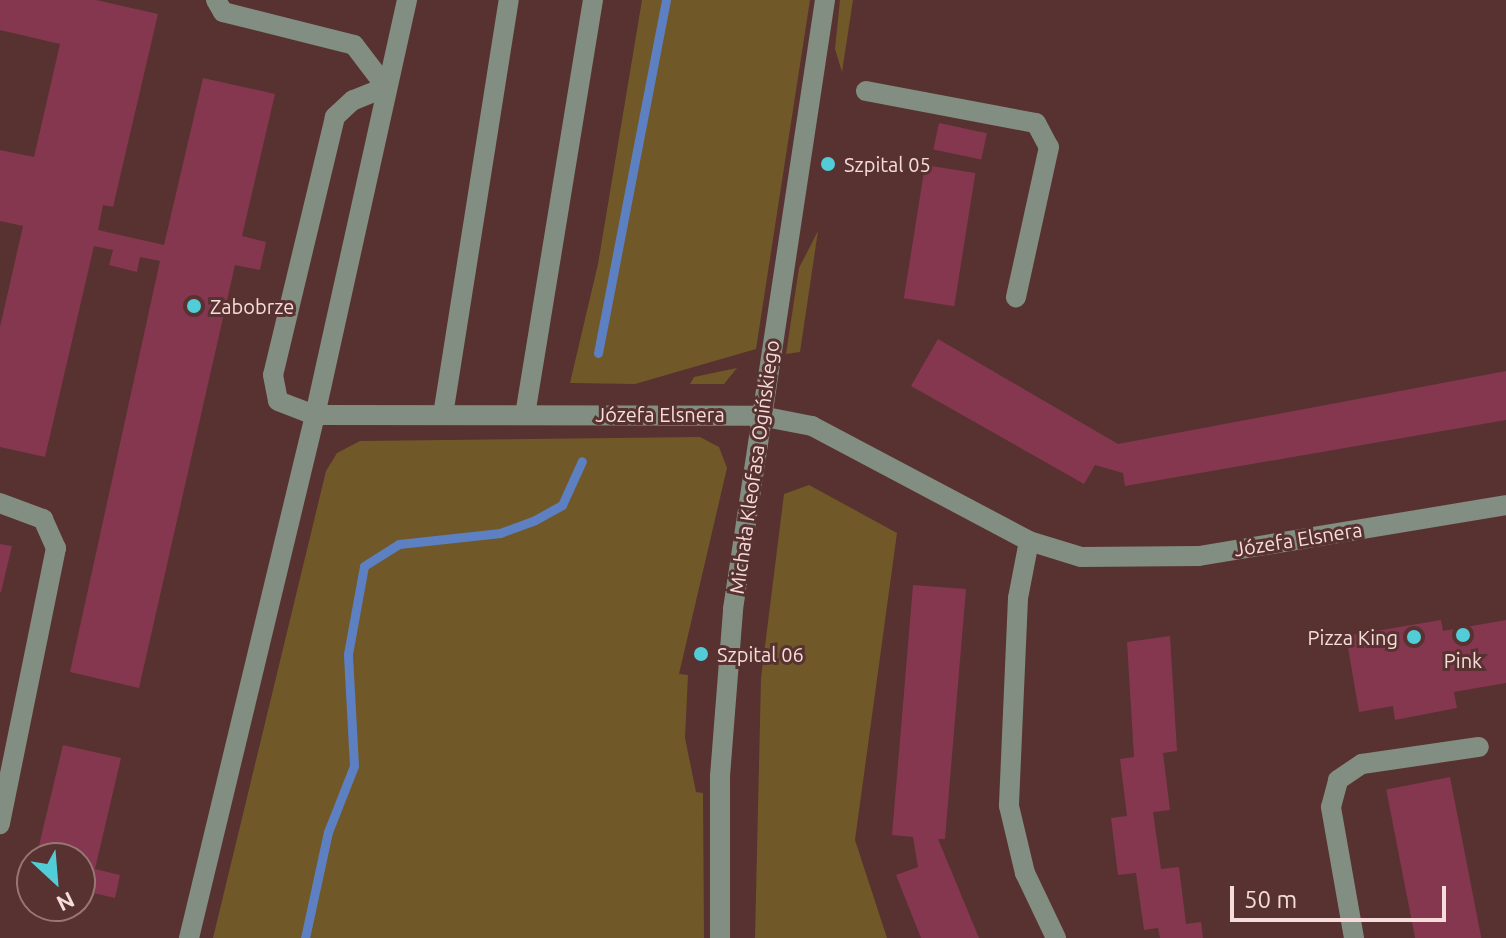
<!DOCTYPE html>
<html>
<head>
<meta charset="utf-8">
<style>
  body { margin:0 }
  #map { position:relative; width:1506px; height:938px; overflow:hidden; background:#573230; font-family:Ubuntu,sans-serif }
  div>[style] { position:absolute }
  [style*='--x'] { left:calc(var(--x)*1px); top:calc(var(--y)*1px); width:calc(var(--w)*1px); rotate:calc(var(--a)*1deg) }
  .green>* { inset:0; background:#715828 }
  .stream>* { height:9px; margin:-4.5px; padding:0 4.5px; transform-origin:4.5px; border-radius:4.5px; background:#5d80c2 }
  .building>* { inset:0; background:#84374f; transform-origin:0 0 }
  .minor>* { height:20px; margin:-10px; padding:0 10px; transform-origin:10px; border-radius:10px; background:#828e81 }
  .dots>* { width:22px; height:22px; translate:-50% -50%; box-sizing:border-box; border:4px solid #573230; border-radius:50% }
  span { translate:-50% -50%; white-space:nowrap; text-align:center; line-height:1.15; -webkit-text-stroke:6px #573230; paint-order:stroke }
  .poi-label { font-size:20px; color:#f6dddb }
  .left { translate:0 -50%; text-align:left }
  .right { translate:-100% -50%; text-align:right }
  .street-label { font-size:20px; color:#f6dddb }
  .north { position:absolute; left:16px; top:842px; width:80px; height:80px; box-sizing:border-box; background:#573230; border:2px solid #977674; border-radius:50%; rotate:154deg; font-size:22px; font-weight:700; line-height:32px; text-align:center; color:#f6dddb }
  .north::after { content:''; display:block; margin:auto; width:28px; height:36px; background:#52ccd6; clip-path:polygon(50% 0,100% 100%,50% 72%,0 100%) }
  .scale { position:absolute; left:1230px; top:886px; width:216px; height:36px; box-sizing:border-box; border:4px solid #f6dddb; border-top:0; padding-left:10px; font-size:24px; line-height:28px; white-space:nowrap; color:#f6dddb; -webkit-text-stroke:6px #573230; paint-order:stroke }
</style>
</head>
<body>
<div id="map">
  <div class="green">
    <div style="clip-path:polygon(642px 0,810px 0,756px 349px,635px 384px,570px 383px,598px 264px)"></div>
    <div style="clip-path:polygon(840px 0,853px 0,842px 72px,835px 49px)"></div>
    <div style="clip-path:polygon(818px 231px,800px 352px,786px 354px,799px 268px)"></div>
    <div style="clip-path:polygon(737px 368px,724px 384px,690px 384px,694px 377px)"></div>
    <div style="clip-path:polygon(700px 437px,719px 447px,727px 468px,679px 674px,688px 675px,685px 738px,696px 792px,703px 793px,704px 938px,213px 938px,326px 471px,337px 453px,360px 441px)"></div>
    <div style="clip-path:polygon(809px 485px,897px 533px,855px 840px,887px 938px,755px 938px,761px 678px,784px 494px)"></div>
  </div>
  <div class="stream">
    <div style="--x:598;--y:353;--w:359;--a:-79.1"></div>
    <div style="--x:305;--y:938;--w:108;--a:-77.8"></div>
    <div style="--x:328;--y:832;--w:71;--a:-68.5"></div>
    <div style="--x:354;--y:766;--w:112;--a:-93.1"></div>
    <div style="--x:348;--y:654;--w:89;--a:-79.7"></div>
    <div style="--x:364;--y:566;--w:41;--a:-32.2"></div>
    <div style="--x:399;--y:544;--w:102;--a:-6.2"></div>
    <div style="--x:500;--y:533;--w:37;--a:-20"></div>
    <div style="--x:535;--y:520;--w:31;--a:-29"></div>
    <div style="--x:562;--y:505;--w:48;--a:-65.6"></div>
  </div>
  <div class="building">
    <div style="clip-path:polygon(0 0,96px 0,158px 14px,113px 207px,103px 205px,98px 230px,164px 245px,203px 78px,275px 94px,242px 236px,266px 242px,260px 270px,235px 265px,139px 688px,70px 672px,160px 261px,140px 257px,137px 272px,109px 265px,113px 250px,94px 246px,45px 457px,0 447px,0 327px,23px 226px,0 221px,0 150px,34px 157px,60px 44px,0 30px)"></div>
    <div style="left:939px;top:123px;width:49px;height:27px;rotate:12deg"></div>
    <div style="left:925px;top:165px;width:51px;height:135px;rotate:9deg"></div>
    <div style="clip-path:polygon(938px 339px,1118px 444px,1506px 371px,1506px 420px,1125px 486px,1123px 473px,1095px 465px,1084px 484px,911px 386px)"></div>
    <div style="clip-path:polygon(0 544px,12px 546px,1px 592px,0 592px)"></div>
    <div style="clip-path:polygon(913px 585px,966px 589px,945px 839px,938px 839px,979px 938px,921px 938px,896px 875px,918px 867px,913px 837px,892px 835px)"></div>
    <div style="clip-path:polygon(1441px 620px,1443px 631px,1506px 620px,1506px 683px,1454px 692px,1457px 708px,1395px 720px,1393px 706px,1359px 712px,1346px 636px)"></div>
    <div style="clip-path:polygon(1170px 636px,1177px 751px,1163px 753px,1170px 810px,1153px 812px,1161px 869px,1179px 867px,1186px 924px,1201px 922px,1203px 938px,1160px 938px,1158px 928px,1144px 930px,1136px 873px,1118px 875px,1111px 818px,1127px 816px,1120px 759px,1134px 757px,1127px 642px)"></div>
    <div style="clip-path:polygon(63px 745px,121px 758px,95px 869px,120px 875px,115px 898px,80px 890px,80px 858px,36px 858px)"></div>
    <div style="left:1450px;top:777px;width:164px;height:65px;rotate:79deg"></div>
  </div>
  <div class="minor">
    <div style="--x:216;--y:0;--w:14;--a:60"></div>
    <div style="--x:223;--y:12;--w:135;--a:14.1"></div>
    <div style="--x:354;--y:45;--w:53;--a:52.7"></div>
    <div style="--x:386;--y:87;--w:35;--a:158"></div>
    <div style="--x:353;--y:100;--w:25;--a:137"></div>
    <div style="--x:335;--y:117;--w:265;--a:103.5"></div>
    <div style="--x:273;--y:375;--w:26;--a:79"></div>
    <div style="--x:278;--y:401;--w:40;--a:21"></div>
    <div style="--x:315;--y:415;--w:425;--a:-77.5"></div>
    <div style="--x:866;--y:91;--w:173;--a:10.7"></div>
    <div style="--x:1036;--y:123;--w:27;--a:62"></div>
    <div style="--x:1049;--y:147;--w:154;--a:102.4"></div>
    <div style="--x:443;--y:415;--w:420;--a:-81"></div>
    <div style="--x:525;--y:415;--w:421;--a:-80.7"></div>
    <div style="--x:0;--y:503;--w:46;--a:20.4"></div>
    <div style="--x:43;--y:519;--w:32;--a:66"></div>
    <div style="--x:56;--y:548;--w:282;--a:101.5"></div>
    <div style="--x:1029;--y:541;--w:58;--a:100.9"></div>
    <div style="--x:1018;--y:598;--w:208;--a:92.5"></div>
    <div style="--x:1009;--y:806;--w:69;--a:76.6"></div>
    <div style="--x:1025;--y:873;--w:72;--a:64.5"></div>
    <div style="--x:189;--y:938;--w:538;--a:-76.45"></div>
    <div style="--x:315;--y:415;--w:446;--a:0.1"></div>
    <div style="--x:761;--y:416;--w:52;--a:11.1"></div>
    <div style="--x:812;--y:426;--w:246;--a:27.9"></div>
    <div style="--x:1029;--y:541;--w:54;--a:17.1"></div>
    <div style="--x:1081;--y:557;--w:118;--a:-0.5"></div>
    <div style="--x:1199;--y:556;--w:311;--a:-9.4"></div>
    <div style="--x:720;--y:938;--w:162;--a:-90"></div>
    <div style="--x:720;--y:776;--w:168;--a:-85.5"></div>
    <div style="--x:733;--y:609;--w:616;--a:-81.41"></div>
    <div style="--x:1354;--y:938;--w:133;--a:-100"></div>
    <div style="--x:1331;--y:807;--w:28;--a:-75"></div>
    <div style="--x:1338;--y:780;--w:29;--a:-34"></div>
    <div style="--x:1362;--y:764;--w:118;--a:-8.3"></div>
  </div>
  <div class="dots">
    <div style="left:828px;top:164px;background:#52ccd6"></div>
    <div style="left:194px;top:306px;background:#52ccd6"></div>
    <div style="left:1463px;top:635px;background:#52ccd6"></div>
    <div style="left:1414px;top:637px;background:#52ccd6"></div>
    <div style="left:701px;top:654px;background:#52ccd6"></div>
  </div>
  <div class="poi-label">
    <span class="left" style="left:844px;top:164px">Szpital 05</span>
    <span class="left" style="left:210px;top:306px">Zabobrze</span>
    <span class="right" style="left:1398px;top:637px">Pizza King</span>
    <span class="left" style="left:717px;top:654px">Szpital 06</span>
    <span style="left:1463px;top:660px">Pink</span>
  </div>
  <div class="street-label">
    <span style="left:660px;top:414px">Józefa Elsnera</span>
    <span style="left:754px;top:467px;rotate:-82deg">Michała Kleofasa Ogińskiego</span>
    <span style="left:1298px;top:539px;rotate:-9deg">Józefa Elsnera</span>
  </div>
  <div class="north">N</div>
  <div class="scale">50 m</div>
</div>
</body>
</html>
